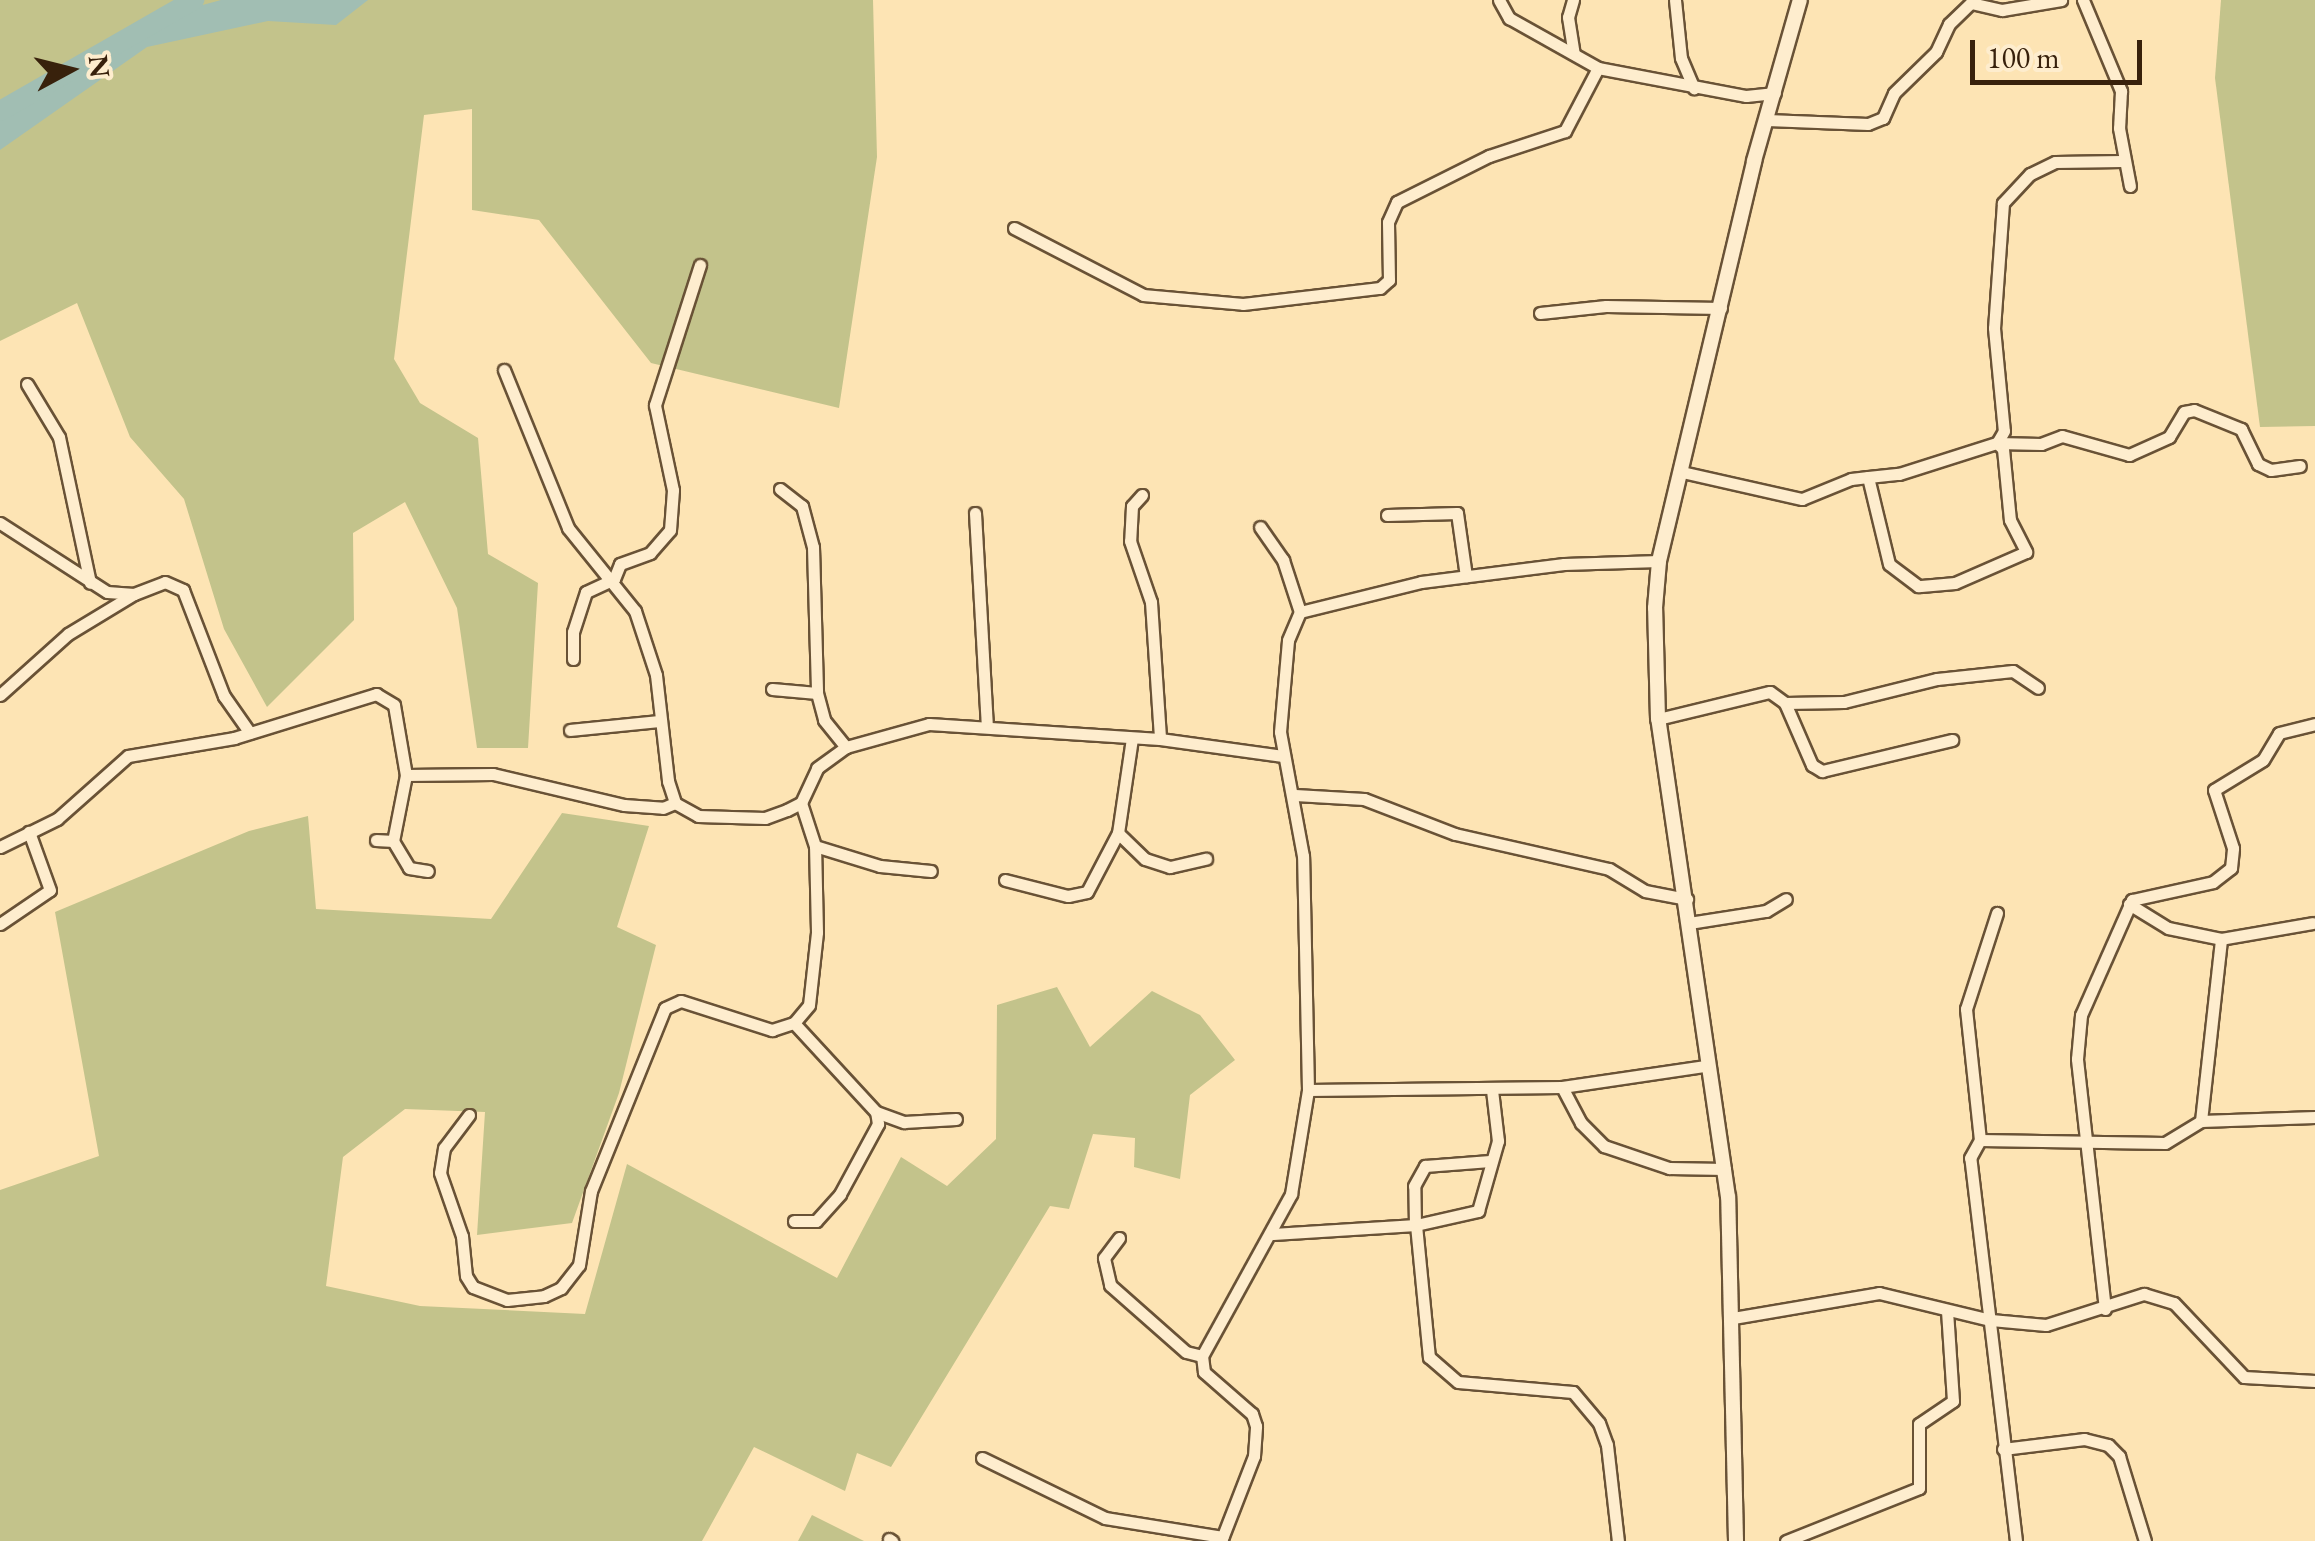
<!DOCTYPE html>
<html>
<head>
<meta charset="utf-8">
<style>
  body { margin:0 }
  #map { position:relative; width:2315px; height:1541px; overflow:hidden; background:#fde4b4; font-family:"EB Garamond",serif }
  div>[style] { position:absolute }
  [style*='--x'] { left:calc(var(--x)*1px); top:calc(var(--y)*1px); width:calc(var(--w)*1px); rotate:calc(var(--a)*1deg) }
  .green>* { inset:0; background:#c3c38b }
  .water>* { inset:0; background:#a1beb3 }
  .river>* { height:20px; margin:-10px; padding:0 10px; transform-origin:10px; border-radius:10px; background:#a1beb3 }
  .roads { filter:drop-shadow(2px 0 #695236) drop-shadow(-2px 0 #695236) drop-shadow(0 2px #695236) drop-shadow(0 -2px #695236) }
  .minor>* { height:11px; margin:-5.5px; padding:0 5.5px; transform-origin:5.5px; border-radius:5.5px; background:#feedce }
  .tertiary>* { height:14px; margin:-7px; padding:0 7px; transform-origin:7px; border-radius:7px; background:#feedce }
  span { translate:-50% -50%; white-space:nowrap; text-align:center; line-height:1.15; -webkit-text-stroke:10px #feedce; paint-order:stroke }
  .north { position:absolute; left:20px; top:20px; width:100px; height:100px; -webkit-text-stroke:8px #feedce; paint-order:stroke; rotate:83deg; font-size:28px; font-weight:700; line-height:40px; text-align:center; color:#38210c }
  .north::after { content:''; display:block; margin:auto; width:35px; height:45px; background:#38210c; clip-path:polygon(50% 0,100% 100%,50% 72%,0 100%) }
  .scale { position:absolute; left:1970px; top:40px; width:172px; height:45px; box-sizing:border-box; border:5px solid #38210c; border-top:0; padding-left:12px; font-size:30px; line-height:35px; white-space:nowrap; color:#38210c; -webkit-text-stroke:8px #feedce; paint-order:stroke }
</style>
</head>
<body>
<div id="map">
  <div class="green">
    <div style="clip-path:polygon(0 0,873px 0,877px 157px,839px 408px,651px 363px,539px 220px,472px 210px,472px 109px,424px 115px,394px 359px,420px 403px,478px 438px,488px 554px,538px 583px,528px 748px,477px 748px,457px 608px,405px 502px,353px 533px,354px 620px,267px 707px,224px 629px,184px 499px,130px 437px,77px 303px,0 341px)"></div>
    <div style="clip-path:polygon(2221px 0,2315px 0,2315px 426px,2260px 427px,2215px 78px)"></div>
    <div style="clip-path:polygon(562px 813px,649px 826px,617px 927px,656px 945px,619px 1093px,572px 1223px,477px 1235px,485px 1112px,405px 1109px,343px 1157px,326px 1286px,420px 1306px,585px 1314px,627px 1164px,837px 1278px,901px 1157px,947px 1186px,996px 1139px,997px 1005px,1057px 987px,1090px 1047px,1152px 991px,1200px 1015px,1235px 1060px,1190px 1095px,1180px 1179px,1134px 1167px,1135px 1138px,1093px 1134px,1069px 1209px,1050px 1206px,891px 1467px,857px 1453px,845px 1491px,754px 1447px,702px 1541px,0 1541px,0 1190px,99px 1156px,55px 912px,249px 831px,308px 816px,316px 909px,491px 919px)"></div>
    <div style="clip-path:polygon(812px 1515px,864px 1541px,798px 1541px)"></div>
  </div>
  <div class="water">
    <div style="clip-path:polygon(221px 0,368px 0,336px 25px,268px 21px,147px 47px,0 150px,0 113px,98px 59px,151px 19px)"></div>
  </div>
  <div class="river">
    <div style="--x:0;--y:111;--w:224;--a:-29.8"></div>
  </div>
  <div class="roads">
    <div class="minor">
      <div style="--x:1499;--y:0;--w:21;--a:61"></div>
      <div style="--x:1509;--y:18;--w:102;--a:29.3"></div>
      <div style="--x:1598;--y:68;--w:151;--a:10.7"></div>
      <div style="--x:1746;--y:96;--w:29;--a:-6"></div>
      <div style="--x:1573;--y:0;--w:18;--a:106"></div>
      <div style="--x:1568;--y:17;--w:37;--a:81"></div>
      <div style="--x:1675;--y:0;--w:58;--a:84.1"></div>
      <div style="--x:1681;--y:58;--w:33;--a:67"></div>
      <div style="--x:2083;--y:0;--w:99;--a:67.3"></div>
      <div style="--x:2121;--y:91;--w:37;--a:93"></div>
      <div style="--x:2119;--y:128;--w:59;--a:79.3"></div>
      <div style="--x:1767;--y:120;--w:101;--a:2.3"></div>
      <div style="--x:1868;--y:124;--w:16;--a:-22"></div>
      <div style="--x:1883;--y:118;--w:27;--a:-66"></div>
      <div style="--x:1894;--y:93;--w:59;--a:-44.3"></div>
      <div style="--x:1936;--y:52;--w:31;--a:-65"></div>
      <div style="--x:1949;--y:24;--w:30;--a:-44"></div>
      <div style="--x:1971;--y:3;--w:32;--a:13"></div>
      <div style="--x:2002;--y:10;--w:60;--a:-9.6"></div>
      <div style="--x:2122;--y:161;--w:67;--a:179.1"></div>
      <div style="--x:2055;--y:162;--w:28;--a:154"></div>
      <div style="--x:2030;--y:174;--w:40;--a:133"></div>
      <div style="--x:2003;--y:203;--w:125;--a:94.1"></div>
      <div style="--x:1994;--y:328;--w:103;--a:84.5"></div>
      <div style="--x:2004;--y:431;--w:14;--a:120"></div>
      <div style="--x:1997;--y:443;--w:44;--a:1.3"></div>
      <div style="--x:2041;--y:444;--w:22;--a:-21"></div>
      <div style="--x:2062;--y:436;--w:70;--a:15.8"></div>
      <div style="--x:2129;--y:455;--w:44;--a:-24.2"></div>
      <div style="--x:2169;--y:437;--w:29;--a:-59"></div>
      <div style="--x:2184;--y:412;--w:10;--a:-11"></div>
      <div style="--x:2194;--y:410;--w:51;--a:22"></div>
      <div style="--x:2241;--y:429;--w:39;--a:64"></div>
      <div style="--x:2258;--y:464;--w:14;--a:25"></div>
      <div style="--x:2271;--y:470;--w:29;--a:-8"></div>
      <div style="--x:1014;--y:228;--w:145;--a:27.4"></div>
      <div style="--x:1143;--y:295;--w:100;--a:5.1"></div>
      <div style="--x:1243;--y:304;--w:138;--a:-6.7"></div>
      <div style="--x:1380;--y:288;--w:12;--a:-42"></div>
      <div style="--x:1389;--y:280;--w:58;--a:-91"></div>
      <div style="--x:1388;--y:222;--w:22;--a:-66"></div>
      <div style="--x:1397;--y:202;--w:103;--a:-26.6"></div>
      <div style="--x:1489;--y:156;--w:80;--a:-18.2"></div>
      <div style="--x:1565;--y:131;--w:71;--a:-62.4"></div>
      <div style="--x:1540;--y:313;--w:66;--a:-6.1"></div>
      <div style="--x:1606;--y:306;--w:115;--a:1"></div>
      <div style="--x:504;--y:370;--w:170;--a:67.9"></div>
      <div style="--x:568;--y:528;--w:107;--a:51.1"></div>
      <div style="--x:635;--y:611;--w:67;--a:71.8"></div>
      <div style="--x:656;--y:675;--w:107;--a:83.5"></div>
      <div style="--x:668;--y:781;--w:23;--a:72"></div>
      <div style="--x:675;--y:803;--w:26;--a:29"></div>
      <div style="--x:698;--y:816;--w:67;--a:1.7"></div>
      <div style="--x:765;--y:818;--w:23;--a:-20"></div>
      <div style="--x:787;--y:810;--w:16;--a:-27"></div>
      <div style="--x:801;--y:803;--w:38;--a:-65"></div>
      <div style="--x:817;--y:768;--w:36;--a:-36"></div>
      <div style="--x:846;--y:747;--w:86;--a:-15.5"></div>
      <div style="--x:929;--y:724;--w:231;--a:3.7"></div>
      <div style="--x:1160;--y:739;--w:124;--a:7.9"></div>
      <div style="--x:27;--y:384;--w:62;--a:58.9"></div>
      <div style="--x:59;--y:437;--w:149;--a:78"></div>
      <div style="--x:1682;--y:472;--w:123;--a:12.7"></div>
      <div style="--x:1802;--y:499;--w:53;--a:-22.2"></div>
      <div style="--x:1851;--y:479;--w:17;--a:-7"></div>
      <div style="--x:1868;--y:477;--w:31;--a:-6"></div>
      <div style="--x:1899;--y:474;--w:103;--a:-17.6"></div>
      <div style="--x:1997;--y:443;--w:8;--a:45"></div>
      <div style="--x:2003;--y:449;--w:71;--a:84.4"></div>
      <div style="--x:2010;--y:520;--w:36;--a:63"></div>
      <div style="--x:2026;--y:552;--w:77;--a:156.4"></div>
      <div style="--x:1955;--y:583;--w:37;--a:175"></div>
      <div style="--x:1918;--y:586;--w:36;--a:-143"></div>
      <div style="--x:1889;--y:564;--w:89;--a:-103.6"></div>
      <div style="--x:780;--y:489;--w:28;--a:38"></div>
      <div style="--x:802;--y:506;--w:42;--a:75"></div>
      <div style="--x:813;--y:547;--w:146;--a:88.4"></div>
      <div style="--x:1142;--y:495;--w:15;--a:132"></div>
      <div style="--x:1132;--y:506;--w:35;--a:93"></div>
      <div style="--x:1130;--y:541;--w:65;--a:71"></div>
      <div style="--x:1151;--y:602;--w:137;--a:86.2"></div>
      <div style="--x:975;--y:513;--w:214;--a:86.8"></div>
      <div style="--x:1387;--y:515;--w:70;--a:-1.6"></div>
      <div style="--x:1457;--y:513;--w:64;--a:81.9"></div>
      <div style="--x:0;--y:523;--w:127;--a:32.8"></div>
      <div style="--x:107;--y:592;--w:27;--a:4"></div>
      <div style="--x:134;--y:594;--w:33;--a:-21"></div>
      <div style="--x:165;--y:582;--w:20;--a:24"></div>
      <div style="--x:183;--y:590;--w:114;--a:68.9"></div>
      <div style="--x:224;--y:696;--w:45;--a:54.9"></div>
      <div style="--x:1300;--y:612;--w:125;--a:-13.9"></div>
      <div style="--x:1421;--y:582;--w:144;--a:-7.2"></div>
      <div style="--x:1564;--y:564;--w:95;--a:-1.8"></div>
      <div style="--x:573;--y:659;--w:27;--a:-90"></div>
      <div style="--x:573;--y:632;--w:42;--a:-72"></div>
      <div style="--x:586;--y:592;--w:31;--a:-25"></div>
      <div style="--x:614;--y:579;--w:16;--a:-68"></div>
      <div style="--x:620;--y:564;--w:32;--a:-20"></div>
      <div style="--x:650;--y:553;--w:30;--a:-49"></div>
      <div style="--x:670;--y:530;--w:40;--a:-85.7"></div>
      <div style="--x:673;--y:490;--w:87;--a:-102"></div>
      <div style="--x:655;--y:405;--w:147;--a:-72.2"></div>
      <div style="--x:772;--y:689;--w:45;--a:5.1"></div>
      <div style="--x:817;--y:693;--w:28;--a:75"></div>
      <div style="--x:824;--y:720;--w:35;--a:51"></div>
      <div style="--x:0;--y:695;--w:91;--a:-41.9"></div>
      <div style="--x:68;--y:634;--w:77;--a:-31.2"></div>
      <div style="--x:1785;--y:703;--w:59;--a:-1"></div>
      <div style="--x:1844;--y:702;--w:96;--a:-13.9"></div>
      <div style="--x:1937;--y:679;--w:76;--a:-6"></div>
      <div style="--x:2013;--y:671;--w:30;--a:34"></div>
      <div style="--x:1658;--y:719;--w:115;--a:-13.6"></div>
      <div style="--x:1770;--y:692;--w:19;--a:36"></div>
      <div style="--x:1785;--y:703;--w:68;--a:66.5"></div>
      <div style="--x:1812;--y:765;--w:12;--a:31"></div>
      <div style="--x:1822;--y:771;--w:134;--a:-13.4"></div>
      <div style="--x:570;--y:730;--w:89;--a:-5.8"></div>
      <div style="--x:406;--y:775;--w:87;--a:-0.7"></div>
      <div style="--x:493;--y:774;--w:135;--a:13.3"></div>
      <div style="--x:624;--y:805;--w:39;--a:4"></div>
      <div style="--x:663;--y:808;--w:13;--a:-23"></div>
      <div style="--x:1295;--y:795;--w:69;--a:3.3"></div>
      <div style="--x:1364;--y:799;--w:97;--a:21"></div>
      <div style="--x:1455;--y:834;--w:158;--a:12.8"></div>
      <div style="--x:1609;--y:869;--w:42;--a:31.4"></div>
      <div style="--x:1645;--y:891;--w:43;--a:10.8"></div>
      <div style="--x:1118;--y:833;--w:37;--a:44"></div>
      <div style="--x:1145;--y:859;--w:26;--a:18"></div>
      <div style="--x:1170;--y:867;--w:37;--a:-13"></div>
      <div style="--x:376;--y:840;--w:17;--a:3"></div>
      <div style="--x:815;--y:846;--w:68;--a:17.1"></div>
      <div style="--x:880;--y:866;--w:51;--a:5.6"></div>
      <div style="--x:0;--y:847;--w:64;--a:-26.2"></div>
      <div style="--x:57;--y:819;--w:95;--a:-41.6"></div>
      <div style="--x:128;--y:756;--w:108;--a:-9.6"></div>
      <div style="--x:234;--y:738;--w:149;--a:-17.2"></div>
      <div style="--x:376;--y:694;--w:21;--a:31"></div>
      <div style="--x:394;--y:705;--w:71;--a:80.3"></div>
      <div style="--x:406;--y:775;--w:67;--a:101.1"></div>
      <div style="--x:393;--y:841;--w:31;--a:59"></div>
      <div style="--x:409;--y:868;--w:19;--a:9"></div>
      <div style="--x:1005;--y:880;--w:65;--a:14.3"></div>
      <div style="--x:1068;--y:896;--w:19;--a:-12"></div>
      <div style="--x:1087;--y:892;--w:67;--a:-62.3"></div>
      <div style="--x:1118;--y:833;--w:96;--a:-81.6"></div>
      <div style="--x:2129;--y:904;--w:46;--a:31.6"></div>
      <div style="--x:2168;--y:928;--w:54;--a:11.7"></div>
      <div style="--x:1689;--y:923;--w:78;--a:-8.9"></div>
      <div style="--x:1766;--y:911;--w:23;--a:-31"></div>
      <div style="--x:0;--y:924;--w:60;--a:-34.2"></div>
      <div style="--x:50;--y:890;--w:62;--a:-109.9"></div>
      <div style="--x:1562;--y:1087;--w:41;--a:62.2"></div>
      <div style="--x:1581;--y:1123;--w:33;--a:45"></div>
      <div style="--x:1604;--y:1146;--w:69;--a:18.7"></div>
      <div style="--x:1669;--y:1168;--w:56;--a:1"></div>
      <div style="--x:1308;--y:1090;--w:254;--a:-0.7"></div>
      <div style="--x:1562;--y:1087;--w:145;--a:-8.4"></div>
      <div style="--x:876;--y:1112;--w:30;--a:20"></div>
      <div style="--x:904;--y:1122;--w:52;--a:-3.3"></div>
      <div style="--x:469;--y:1115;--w:41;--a:127.1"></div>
      <div style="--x:444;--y:1148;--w:25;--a:99"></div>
      <div style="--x:440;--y:1173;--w:67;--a:70.8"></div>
      <div style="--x:462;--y:1236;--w:40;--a:84.3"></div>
      <div style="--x:466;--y:1276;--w:13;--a:58"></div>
      <div style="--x:473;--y:1287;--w:36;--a:21"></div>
      <div style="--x:507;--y:1300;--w:37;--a:-6"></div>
      <div style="--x:544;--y:1296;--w:19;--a:-25"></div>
      <div style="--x:561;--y:1288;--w:29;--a:-52"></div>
      <div style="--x:579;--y:1265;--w:75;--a:-80.8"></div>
      <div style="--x:591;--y:1191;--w:197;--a:-68"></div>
      <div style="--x:665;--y:1008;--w:17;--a:-24"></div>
      <div style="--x:681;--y:1001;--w:96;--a:17.7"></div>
      <div style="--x:772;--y:1030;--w:23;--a:-18"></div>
      <div style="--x:794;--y:1023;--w:23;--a:-50"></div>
      <div style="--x:809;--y:1005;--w:73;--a:-83.7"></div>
      <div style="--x:817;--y:932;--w:86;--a:-91.3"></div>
      <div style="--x:815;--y:846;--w:45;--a:-108"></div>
      <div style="--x:2201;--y:1121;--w:183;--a:-83.7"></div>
      <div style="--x:2221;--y:939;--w:93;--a:-9.9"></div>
      <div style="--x:1980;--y:1140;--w:132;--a:-96.1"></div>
      <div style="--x:1966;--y:1009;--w:101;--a:-72.1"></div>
      <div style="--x:794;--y:1221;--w:22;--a:0"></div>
      <div style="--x:816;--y:1221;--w:36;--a:-48"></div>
      <div style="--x:840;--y:1194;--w:80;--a:-61.5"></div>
      <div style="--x:878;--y:1124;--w:12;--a:-99"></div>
      <div style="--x:876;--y:1112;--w:121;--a:-132.7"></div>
      <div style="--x:1415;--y:1225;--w:39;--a:-91"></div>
      <div style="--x:1414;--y:1186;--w:23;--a:-61"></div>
      <div style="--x:1425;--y:1166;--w:65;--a:-4.4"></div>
      <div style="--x:1416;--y:1225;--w:133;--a:84.4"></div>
      <div style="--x:1429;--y:1357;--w:38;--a:41"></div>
      <div style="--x:1458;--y:1382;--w:115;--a:5"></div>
      <div style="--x:1573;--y:1392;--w:40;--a:50"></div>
      <div style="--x:1599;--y:1423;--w:23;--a:70"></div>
      <div style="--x:1607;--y:1445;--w:97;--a:83.5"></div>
      <div style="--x:1273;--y:1234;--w:143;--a:-3.6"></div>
      <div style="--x:1416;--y:1225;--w:64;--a:-12.7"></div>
      <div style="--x:1478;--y:1211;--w:73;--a:-74.1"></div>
      <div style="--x:1498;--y:1141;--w:51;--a:-96.7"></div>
      <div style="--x:1119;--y:1238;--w:25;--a:127"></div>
      <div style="--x:1104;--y:1258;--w:28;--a:77"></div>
      <div style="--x:1110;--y:1285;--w:101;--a:41.4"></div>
      <div style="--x:1186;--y:1352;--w:16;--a:14"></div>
      <div style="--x:2105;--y:1309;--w:252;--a:-96.4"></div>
      <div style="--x:2077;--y:1059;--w:44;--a:-84.8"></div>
      <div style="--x:2081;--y:1015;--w:126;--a:-66.1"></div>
      <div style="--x:2132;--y:900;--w:83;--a:-12.5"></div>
      <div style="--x:2213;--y:882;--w:23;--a:-38"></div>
      <div style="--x:2231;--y:868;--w:20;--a:-84"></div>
      <div style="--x:2233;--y:848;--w:61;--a:-108.1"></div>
      <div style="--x:2214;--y:790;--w:57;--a:-31.5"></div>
      <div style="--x:2263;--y:760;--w:31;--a:-59"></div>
      <div style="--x:2279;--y:733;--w:37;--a:-14"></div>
      <div style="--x:1733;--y:1318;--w:148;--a:-9.7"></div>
      <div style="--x:1879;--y:1293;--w:115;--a:13.6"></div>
      <div style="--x:1991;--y:1320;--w:55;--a:5.2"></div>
      <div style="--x:2046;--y:1325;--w:103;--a:-17.6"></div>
      <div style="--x:2144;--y:1294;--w:31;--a:17"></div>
      <div style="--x:2174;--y:1303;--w:102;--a:46.6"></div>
      <div style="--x:2244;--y:1377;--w:71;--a:3.2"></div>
      <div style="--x:2003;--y:1449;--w:82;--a:-7"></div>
      <div style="--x:2084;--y:1439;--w:25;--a:14"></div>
      <div style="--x:2108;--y:1445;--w:16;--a:45"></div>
      <div style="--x:2119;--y:1456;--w:89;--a:73"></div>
      <div style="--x:982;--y:1458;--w:137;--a:26"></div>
      <div style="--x:1105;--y:1518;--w:119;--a:9.2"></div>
      <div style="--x:889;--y:1539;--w:4;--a:34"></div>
      <div style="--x:1221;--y:1541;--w:91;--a:-68.8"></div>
      <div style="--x:1254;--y:1456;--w:30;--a:-86"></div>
      <div style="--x:1256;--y:1426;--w:13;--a:-108"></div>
      <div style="--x:1252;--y:1414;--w:64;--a:-138.8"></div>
      <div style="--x:1204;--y:1372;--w:16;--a:-97"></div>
      <div style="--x:1202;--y:1356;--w:185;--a:-61.2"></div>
      <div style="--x:1291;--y:1194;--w:105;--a:-80.7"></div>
      <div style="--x:1308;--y:1090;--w:234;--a:-91.2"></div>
      <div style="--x:1303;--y:856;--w:126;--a:-100.5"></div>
      <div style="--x:1280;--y:732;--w:92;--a:-85"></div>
      <div style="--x:1288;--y:640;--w:30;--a:-67"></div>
      <div style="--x:1300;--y:612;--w:55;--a:-108.1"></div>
      <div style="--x:1283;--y:560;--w:40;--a:-124.9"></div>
      <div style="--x:1786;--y:1541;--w:143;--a:-21.7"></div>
      <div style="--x:1919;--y:1488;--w:64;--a:-90"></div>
      <div style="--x:1919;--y:1424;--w:41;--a:-34.1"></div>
      <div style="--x:1953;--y:1401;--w:91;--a:-93.8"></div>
      <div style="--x:2016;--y:1541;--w:386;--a:-96.8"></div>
      <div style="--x:1970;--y:1158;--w:21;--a:-61"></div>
      <div style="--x:1980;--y:1140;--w:185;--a:0.9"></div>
      <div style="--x:2165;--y:1143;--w:42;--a:-31.4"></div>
      <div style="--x:2201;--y:1121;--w:114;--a:-2"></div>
    </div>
    <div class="tertiary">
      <div style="--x:1736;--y:1541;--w:344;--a:-91.3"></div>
      <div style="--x:1728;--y:1197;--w:483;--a:-98.3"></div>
      <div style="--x:1658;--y:719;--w:111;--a:-91.5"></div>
      <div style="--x:1655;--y:608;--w:47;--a:-85.1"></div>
      <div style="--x:1659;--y:561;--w:411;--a:-76.6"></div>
      <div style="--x:1754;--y:161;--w:167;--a:-74.1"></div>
    </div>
  </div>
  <div class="north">N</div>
  <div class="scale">100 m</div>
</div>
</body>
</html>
